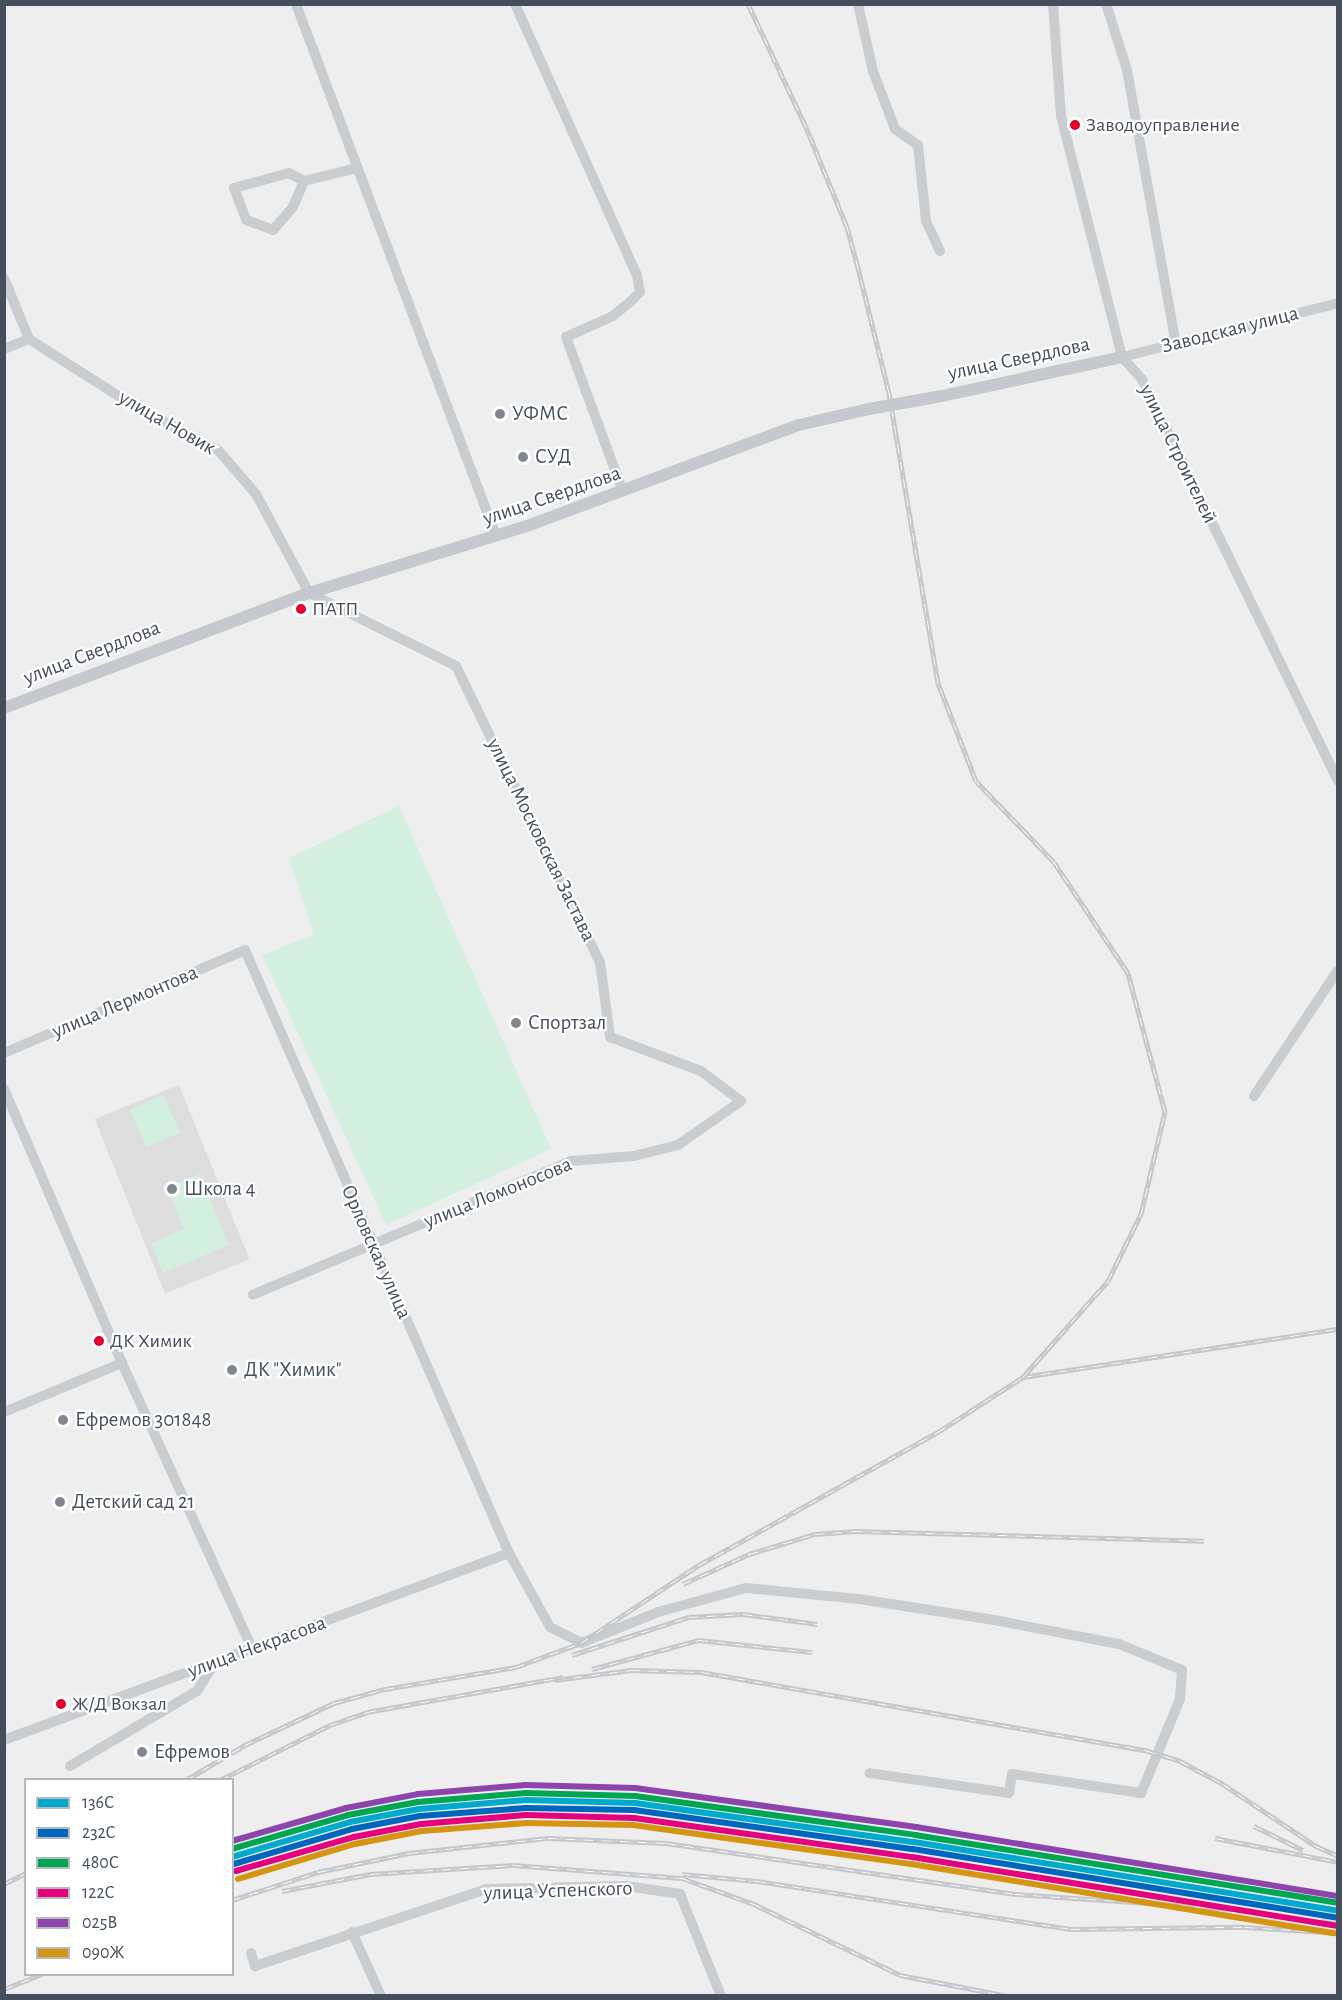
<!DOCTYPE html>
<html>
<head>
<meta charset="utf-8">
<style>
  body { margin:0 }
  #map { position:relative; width:1342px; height:2000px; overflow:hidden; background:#efeeee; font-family:"Alegreya Sans",sans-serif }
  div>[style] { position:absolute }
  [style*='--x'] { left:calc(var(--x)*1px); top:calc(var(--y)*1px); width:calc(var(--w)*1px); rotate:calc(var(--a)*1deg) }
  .education>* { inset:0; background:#deddde; transform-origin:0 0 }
  .green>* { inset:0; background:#d2efe0; transform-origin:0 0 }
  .minor>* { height:10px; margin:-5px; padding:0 5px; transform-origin:5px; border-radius:5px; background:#cacdd0 }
  .major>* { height:12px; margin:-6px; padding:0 6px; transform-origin:6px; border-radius:6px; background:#c5c9ce }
  .rail>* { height:5px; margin-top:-2.5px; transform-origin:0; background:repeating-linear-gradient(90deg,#fff 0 9px,#c4c6c9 0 18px); box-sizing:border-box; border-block:2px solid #c4c6c9 }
  .major-bridge>* { height:12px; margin:-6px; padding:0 6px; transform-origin:6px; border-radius:6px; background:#c5c9ce }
  .rail-1>* { height:6px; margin:-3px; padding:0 3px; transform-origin:3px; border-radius:3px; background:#00a9ce }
  .rail-2>* { height:6px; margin:-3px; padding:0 3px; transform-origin:3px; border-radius:3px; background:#0065bd }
  .rail-3>* { height:6px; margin:-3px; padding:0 3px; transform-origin:3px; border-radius:3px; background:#00a651 }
  .rail-4>* { height:6px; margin:-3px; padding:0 3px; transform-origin:3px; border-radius:3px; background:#e5007d }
  .rail-5>* { height:6px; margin:-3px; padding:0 3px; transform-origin:3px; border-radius:3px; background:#8e44ad }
  .rail-6>* { height:6px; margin:-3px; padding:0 3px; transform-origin:3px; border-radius:3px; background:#d39512 }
  .dots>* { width:16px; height:16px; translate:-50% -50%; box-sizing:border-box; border:3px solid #fff; border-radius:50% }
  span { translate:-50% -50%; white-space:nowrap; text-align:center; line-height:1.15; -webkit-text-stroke:4.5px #fff; paint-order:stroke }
  .bus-label { font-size:20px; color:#454f5c }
  .left { translate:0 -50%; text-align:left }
  .street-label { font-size:21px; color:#454f5c }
  .poi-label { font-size:21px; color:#454f5c }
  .frame { position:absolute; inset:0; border:6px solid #454f5c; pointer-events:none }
  .legend { position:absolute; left:24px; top:1778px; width:210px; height:198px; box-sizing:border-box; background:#fff; border:2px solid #b5b9be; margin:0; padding:8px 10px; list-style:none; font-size:18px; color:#454f5c }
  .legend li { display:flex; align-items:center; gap:12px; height:30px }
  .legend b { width:30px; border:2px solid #b5b9be }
</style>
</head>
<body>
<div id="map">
  <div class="education">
    <div style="left:179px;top:1085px;width:188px;height:91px;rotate:68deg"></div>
  </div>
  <div class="green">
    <div style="clip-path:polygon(399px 806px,551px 1149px,386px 1225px,262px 955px,314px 935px,289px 858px)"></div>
    <div style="left:164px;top:1095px;width:41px;height:37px;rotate:67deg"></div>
    <div style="clip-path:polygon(200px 1174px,229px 1245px,163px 1273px,151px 1243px,184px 1229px,167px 1187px)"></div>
  </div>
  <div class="minor">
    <div style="--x:296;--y:4;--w:568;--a:69.4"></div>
    <div style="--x:515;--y:4;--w:297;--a:65.8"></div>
    <div style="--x:637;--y:275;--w:17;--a:80"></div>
    <div style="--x:640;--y:292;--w:14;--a:135"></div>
    <div style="--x:630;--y:302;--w:22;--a:141"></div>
    <div style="--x:613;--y:316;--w:51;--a:155.9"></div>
    <div style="--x:566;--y:337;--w:165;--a:69.8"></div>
    <div style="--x:858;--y:4;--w:69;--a:77.4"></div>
    <div style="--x:873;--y:71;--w:62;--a:69.2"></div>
    <div style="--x:895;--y:129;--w:28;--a:35"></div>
    <div style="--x:918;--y:145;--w:76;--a:84"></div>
    <div style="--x:926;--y:221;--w:33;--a:65"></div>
    <div style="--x:1053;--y:4;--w:112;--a:85.9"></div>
    <div style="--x:1061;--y:116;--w:249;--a:75.8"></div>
    <div style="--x:1122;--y:357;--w:30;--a:48"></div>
    <div style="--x:1142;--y:379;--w:447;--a:64"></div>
    <div style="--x:1106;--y:4;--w:69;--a:72.3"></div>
    <div style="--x:1127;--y:70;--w:279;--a:79.9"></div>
    <div style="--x:304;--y:181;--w:17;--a:-152"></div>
    <div style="--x:289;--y:173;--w:57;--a:164.7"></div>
    <div style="--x:234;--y:188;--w:34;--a:69"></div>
    <div style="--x:246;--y:220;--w:29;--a:20"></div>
    <div style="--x:273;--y:230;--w:30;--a:-49"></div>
    <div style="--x:293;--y:207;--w:28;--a:-67"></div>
    <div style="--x:304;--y:181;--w:55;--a:-13.8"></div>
    <div style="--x:4;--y:278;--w:66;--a:67.7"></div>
    <div style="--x:29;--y:339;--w:121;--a:32.5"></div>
    <div style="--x:131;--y:404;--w:98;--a:27.9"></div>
    <div style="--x:218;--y:450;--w:58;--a:49.2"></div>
    <div style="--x:256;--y:494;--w:112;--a:61.8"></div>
    <div style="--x:309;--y:593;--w:164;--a:26.4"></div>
    <div style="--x:456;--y:666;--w:329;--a:64.1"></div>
    <div style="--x:600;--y:962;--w:76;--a:82.4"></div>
    <div style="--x:610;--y:1037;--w:97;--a:20.5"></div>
    <div style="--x:701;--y:1071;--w:50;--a:36.9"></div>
    <div style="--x:741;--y:1101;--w:77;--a:145.1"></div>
    <div style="--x:678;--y:1145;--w:45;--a:166"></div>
    <div style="--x:634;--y:1156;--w:63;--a:175.5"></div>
    <div style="--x:571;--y:1161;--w:345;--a:157.2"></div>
    <div style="--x:4;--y:349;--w:27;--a:-22"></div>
    <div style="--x:1122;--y:357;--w:223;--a:-14"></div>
    <div style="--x:4;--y:1053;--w:262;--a:-23.1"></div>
    <div style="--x:245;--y:950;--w:658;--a:66.36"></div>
    <div style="--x:509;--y:1553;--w:85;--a:61"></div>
    <div style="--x:550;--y:1627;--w:35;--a:27"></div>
    <div style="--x:581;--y:1643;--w:83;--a:-21.9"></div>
    <div style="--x:658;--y:1612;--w:91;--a:-15.3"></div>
    <div style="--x:746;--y:1588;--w:114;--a:5.6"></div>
    <div style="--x:859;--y:1599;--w:137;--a:8.8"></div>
    <div style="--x:994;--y:1620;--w:127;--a:10.9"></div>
    <div style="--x:1119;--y:1644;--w:68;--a:22.4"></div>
    <div style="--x:1182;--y:1670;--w:29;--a:94"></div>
    <div style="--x:1180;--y:1699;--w:102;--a:112.5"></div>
    <div style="--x:1141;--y:1793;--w:130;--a:-171.6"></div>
    <div style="--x:1012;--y:1774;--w:19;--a:99"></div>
    <div style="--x:1009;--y:1793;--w:141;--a:-171.9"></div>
    <div style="--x:4;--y:1089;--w:298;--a:66.7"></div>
    <div style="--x:122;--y:1363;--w:313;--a:65.5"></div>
    <div style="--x:1254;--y:1096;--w:151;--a:-56.3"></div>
    <div style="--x:4;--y:1412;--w:128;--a:-22.6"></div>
    <div style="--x:4;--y:1740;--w:539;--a:-20.32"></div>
    <div style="--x:70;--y:1766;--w:147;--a:-30.6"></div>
    <div style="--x:197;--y:1691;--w:34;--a:-58"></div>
    <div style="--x:352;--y:1932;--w:70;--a:65.6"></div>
    <div style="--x:251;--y:1953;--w:14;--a:73"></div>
    <div style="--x:255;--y:1966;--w:244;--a:-18.4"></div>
    <div style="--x:487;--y:1889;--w:139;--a:-1.2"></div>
    <div style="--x:626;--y:1886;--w:55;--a:8.4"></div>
    <div style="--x:680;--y:1894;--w:110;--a:68.1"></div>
  </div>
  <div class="major">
    <div style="--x:942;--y:396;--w:184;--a:-12.2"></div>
    <div style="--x:4;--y:708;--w:326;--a:-20.7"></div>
    <div style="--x:309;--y:593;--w:228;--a:-17.1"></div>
    <div style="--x:527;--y:526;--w:290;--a:-20.4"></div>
    <div style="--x:799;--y:425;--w:72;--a:-12.9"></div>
  </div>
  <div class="rail">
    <div style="--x:1023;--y:1377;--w:319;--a:-8.7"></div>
    <div style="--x:683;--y:1584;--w:72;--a:-24.4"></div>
    <div style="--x:749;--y:1554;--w:69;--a:-16.9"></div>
    <div style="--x:815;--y:1534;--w:39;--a:-4"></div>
    <div style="--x:854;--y:1531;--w:350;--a:1.6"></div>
    <div style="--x:572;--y:1655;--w:123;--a:-18"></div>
    <div style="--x:689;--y:1617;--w:54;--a:-3.2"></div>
    <div style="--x:743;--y:1614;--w:75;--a:7.7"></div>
    <div style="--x:592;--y:1669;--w:111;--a:-15.2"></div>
    <div style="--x:699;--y:1640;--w:114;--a:6.1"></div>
    <div style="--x:555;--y:1680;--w:77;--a:-7.5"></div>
    <div style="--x:631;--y:1670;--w:70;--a:1.6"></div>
    <div style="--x:701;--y:1672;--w:454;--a:10"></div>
    <div style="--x:1148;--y:1751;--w:34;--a:17"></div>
    <div style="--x:1180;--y:1761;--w:49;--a:28.1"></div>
    <div style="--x:1223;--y:1784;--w:112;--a:33.7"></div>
    <div style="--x:1316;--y:1846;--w:24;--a:24"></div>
    <div style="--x:186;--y:1780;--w:69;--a:-30.7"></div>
    <div style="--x:245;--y:1745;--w:98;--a:-25.3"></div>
    <div style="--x:334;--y:1703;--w:53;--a:-15.4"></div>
    <div style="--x:385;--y:1689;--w:133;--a:-9.5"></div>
    <div style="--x:516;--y:1667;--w:69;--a:-20.3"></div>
    <div style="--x:581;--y:1643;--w:141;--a:-33.5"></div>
    <div style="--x:699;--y:1565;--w:274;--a:-29.1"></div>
    <div style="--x:938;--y:1432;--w:101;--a:-32.9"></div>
    <div style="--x:1023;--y:1377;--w:128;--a:-48.5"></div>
    <div style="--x:1108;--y:1281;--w:75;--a:-63.8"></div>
    <div style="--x:1141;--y:1214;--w:105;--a:-76.8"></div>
    <div style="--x:1165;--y:1112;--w:144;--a:-104.9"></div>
    <div style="--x:1128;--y:973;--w:133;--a:-123.7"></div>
    <div style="--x:1054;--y:862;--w:112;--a:-133.9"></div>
    <div style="--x:976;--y:781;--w:105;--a:-111.2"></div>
    <div style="--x:938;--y:683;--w:294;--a:-99.6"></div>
    <div style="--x:889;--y:393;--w:129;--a:-103.9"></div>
    <div style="--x:858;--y:268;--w:42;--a:-105"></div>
    <div style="--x:847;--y:227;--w:108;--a:-112.3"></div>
    <div style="--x:806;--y:127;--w:136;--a:-115.2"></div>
    <div style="--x:220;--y:1780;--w:123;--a:-26.6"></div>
    <div style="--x:330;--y:1725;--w:39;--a:-19"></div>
    <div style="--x:367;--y:1712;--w:199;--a:-10.1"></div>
    <div style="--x:1254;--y:1826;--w:55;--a:26.1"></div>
    <div style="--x:1215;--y:1838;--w:125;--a:11"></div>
    <div style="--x:682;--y:1874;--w:75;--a:5.3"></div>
    <div style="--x:757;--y:1881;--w:318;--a:8.7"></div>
    <div style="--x:1071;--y:1929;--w:174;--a:-0.7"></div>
    <div style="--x:1245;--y:1927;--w:93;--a:3.7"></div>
    <div style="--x:4;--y:1884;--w:25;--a:-27"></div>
    <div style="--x:282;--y:1891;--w:90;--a:-10.9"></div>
    <div style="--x:370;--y:1874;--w:143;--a:-3.6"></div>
    <div style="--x:513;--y:1865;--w:169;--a:4.4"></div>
    <div style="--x:682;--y:1878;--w:77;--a:19.9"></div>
    <div style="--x:754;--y:1904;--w:162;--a:25.9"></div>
    <div style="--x:900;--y:1975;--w:110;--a:11"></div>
    <div style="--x:232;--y:1900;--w:90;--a:-18"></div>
    <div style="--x:318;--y:1872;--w:93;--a:-11.8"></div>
    <div style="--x:409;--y:1853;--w:140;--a:-6.2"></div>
    <div style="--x:548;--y:1838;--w:118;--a:2.4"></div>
    <div style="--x:666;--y:1843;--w:353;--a:8.3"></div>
    <div style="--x:1015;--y:1894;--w:238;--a:3.9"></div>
    <div style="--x:1321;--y:1921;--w:17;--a:10"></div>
    <div style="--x:4;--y:1989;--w:41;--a:-21.5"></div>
  </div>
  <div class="major-bridge">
    <div style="--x:869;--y:409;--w:74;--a:-10.1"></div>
  </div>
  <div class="rail-1">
    <div style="--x:232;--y:1857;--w:123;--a:-16.5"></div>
    <div style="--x:350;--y:1822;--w:70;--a:-10.7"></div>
    <div style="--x:419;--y:1809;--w:107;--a:-4.8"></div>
    <div style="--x:526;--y:1800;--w:109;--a:1.6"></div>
    <div style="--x:635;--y:1803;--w:282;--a:8"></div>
    <div style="--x:914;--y:1842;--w:430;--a:9.2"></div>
  </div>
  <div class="rail-2">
    <div style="--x:234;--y:1864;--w:123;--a:-16.5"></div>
    <div style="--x:352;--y:1829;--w:69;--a:-10.8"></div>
    <div style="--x:420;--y:1816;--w:106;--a:-4.3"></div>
    <div style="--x:526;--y:1808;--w:108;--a:1.1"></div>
    <div style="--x:634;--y:1810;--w:282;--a:8"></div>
    <div style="--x:913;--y:1849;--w:430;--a:9.2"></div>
  </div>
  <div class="rail-3">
    <div style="--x:232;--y:1849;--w:121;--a:-16.3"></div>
    <div style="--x:348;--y:1815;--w:71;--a:-10.5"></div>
    <div style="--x:418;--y:1802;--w:108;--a:-4.8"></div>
    <div style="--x:526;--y:1793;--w:109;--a:1.6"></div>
    <div style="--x:635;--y:1796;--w:283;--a:7.9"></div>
    <div style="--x:915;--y:1835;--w:428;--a:9.1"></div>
  </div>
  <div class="rail-4">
    <div style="--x:236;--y:1871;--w:123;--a:-16.1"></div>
    <div style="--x:354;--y:1837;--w:68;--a:-11"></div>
    <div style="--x:421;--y:1824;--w:105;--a:-4.9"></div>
    <div style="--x:526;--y:1815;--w:108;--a:1.6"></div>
    <div style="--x:634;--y:1818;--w:281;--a:8"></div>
    <div style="--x:912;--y:1857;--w:430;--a:9.2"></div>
  </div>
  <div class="rail-5">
    <div style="--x:232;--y:1841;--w:119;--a:-16.1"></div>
    <div style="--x:346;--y:1808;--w:73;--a:-11"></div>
    <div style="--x:418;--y:1794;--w:108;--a:-4.8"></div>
    <div style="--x:526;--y:1785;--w:109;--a:1.6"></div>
    <div style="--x:635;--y:1788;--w:284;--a:7.9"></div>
    <div style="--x:916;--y:1827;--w:428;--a:9.3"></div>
  </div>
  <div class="rail-6">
    <div style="--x:238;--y:1879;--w:122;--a:-16.7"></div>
    <div style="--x:355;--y:1844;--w:68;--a:-11"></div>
    <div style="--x:422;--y:1831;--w:105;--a:-4.4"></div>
    <div style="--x:527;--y:1823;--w:106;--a:1.1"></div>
    <div style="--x:633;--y:1825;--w:281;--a:8"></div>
    <div style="--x:911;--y:1864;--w:429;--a:9.3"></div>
  </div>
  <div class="dots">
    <div style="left:1075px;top:125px;background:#e4002b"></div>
    <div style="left:500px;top:414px;background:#80878f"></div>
    <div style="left:523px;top:457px;background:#80878f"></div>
    <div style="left:301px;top:609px;background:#e4002b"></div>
    <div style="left:516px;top:1023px;background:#80878f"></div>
    <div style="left:172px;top:1189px;background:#80878f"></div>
    <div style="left:99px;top:1341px;background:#e4002b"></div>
    <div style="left:232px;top:1370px;background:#80878f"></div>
    <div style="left:63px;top:1420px;background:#80878f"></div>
    <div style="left:60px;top:1502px;background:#80878f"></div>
    <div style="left:61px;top:1704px;background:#e4002b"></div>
    <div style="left:142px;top:1752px;background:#80878f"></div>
  </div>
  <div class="bus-label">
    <span class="left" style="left:1086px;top:125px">Заводоуправление</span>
    <span class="left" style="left:312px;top:609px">ПАТП</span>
    <span class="left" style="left:110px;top:1341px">ДК Химик</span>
    <span class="left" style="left:72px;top:1704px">Ж/Д Вокзал</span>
  </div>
  <div class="street-label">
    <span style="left:1230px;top:330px;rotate:-14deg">Заводская улица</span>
    <span style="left:1019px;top:359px;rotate:-12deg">улица Свердлова</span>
    <span style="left:167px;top:423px;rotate:30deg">улица Новик</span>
    <span style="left:1178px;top:454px;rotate:64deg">улица Строителей</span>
    <span style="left:552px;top:496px;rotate:-19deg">улица Свердлова</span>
    <span style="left:92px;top:653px;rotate:-21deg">улица Свердлова</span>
    <span style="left:541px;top:840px;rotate:64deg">улица Московская Застава</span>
    <span style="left:125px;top:1002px;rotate:-23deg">улица Лермонтова</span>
    <span style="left:498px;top:1193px;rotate:-22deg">улица Ломоносова</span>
    <span style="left:376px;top:1252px;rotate:66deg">Орловская улица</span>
    <span style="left:257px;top:1647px;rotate:-20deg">улица Некрасова</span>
    <span style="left:558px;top:1891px;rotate:-2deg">улица Успенского</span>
  </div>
  <div class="poi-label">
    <span class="left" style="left:512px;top:414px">УФМС</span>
    <span class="left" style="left:535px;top:457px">СУД</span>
    <span class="left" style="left:528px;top:1023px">Спортзал</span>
    <span class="left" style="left:184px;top:1189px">Школа 4</span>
    <span class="left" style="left:244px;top:1370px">ДК "Химик"</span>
    <span class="left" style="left:75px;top:1420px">Ефремов 301848</span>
    <span class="left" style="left:72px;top:1502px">Детский сад 21</span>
    <span class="left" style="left:154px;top:1752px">Ефремов</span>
  </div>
  <div class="frame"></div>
  <ul class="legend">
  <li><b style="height:8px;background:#00a9ce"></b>136С</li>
  <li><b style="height:8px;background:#0065bd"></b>232C</li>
  <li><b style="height:8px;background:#00a651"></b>480С</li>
  <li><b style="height:8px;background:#e5007d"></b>122С</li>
  <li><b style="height:8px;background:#8e44ad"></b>025В</li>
  <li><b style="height:8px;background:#d39512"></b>090Ж</li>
  </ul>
</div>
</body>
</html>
